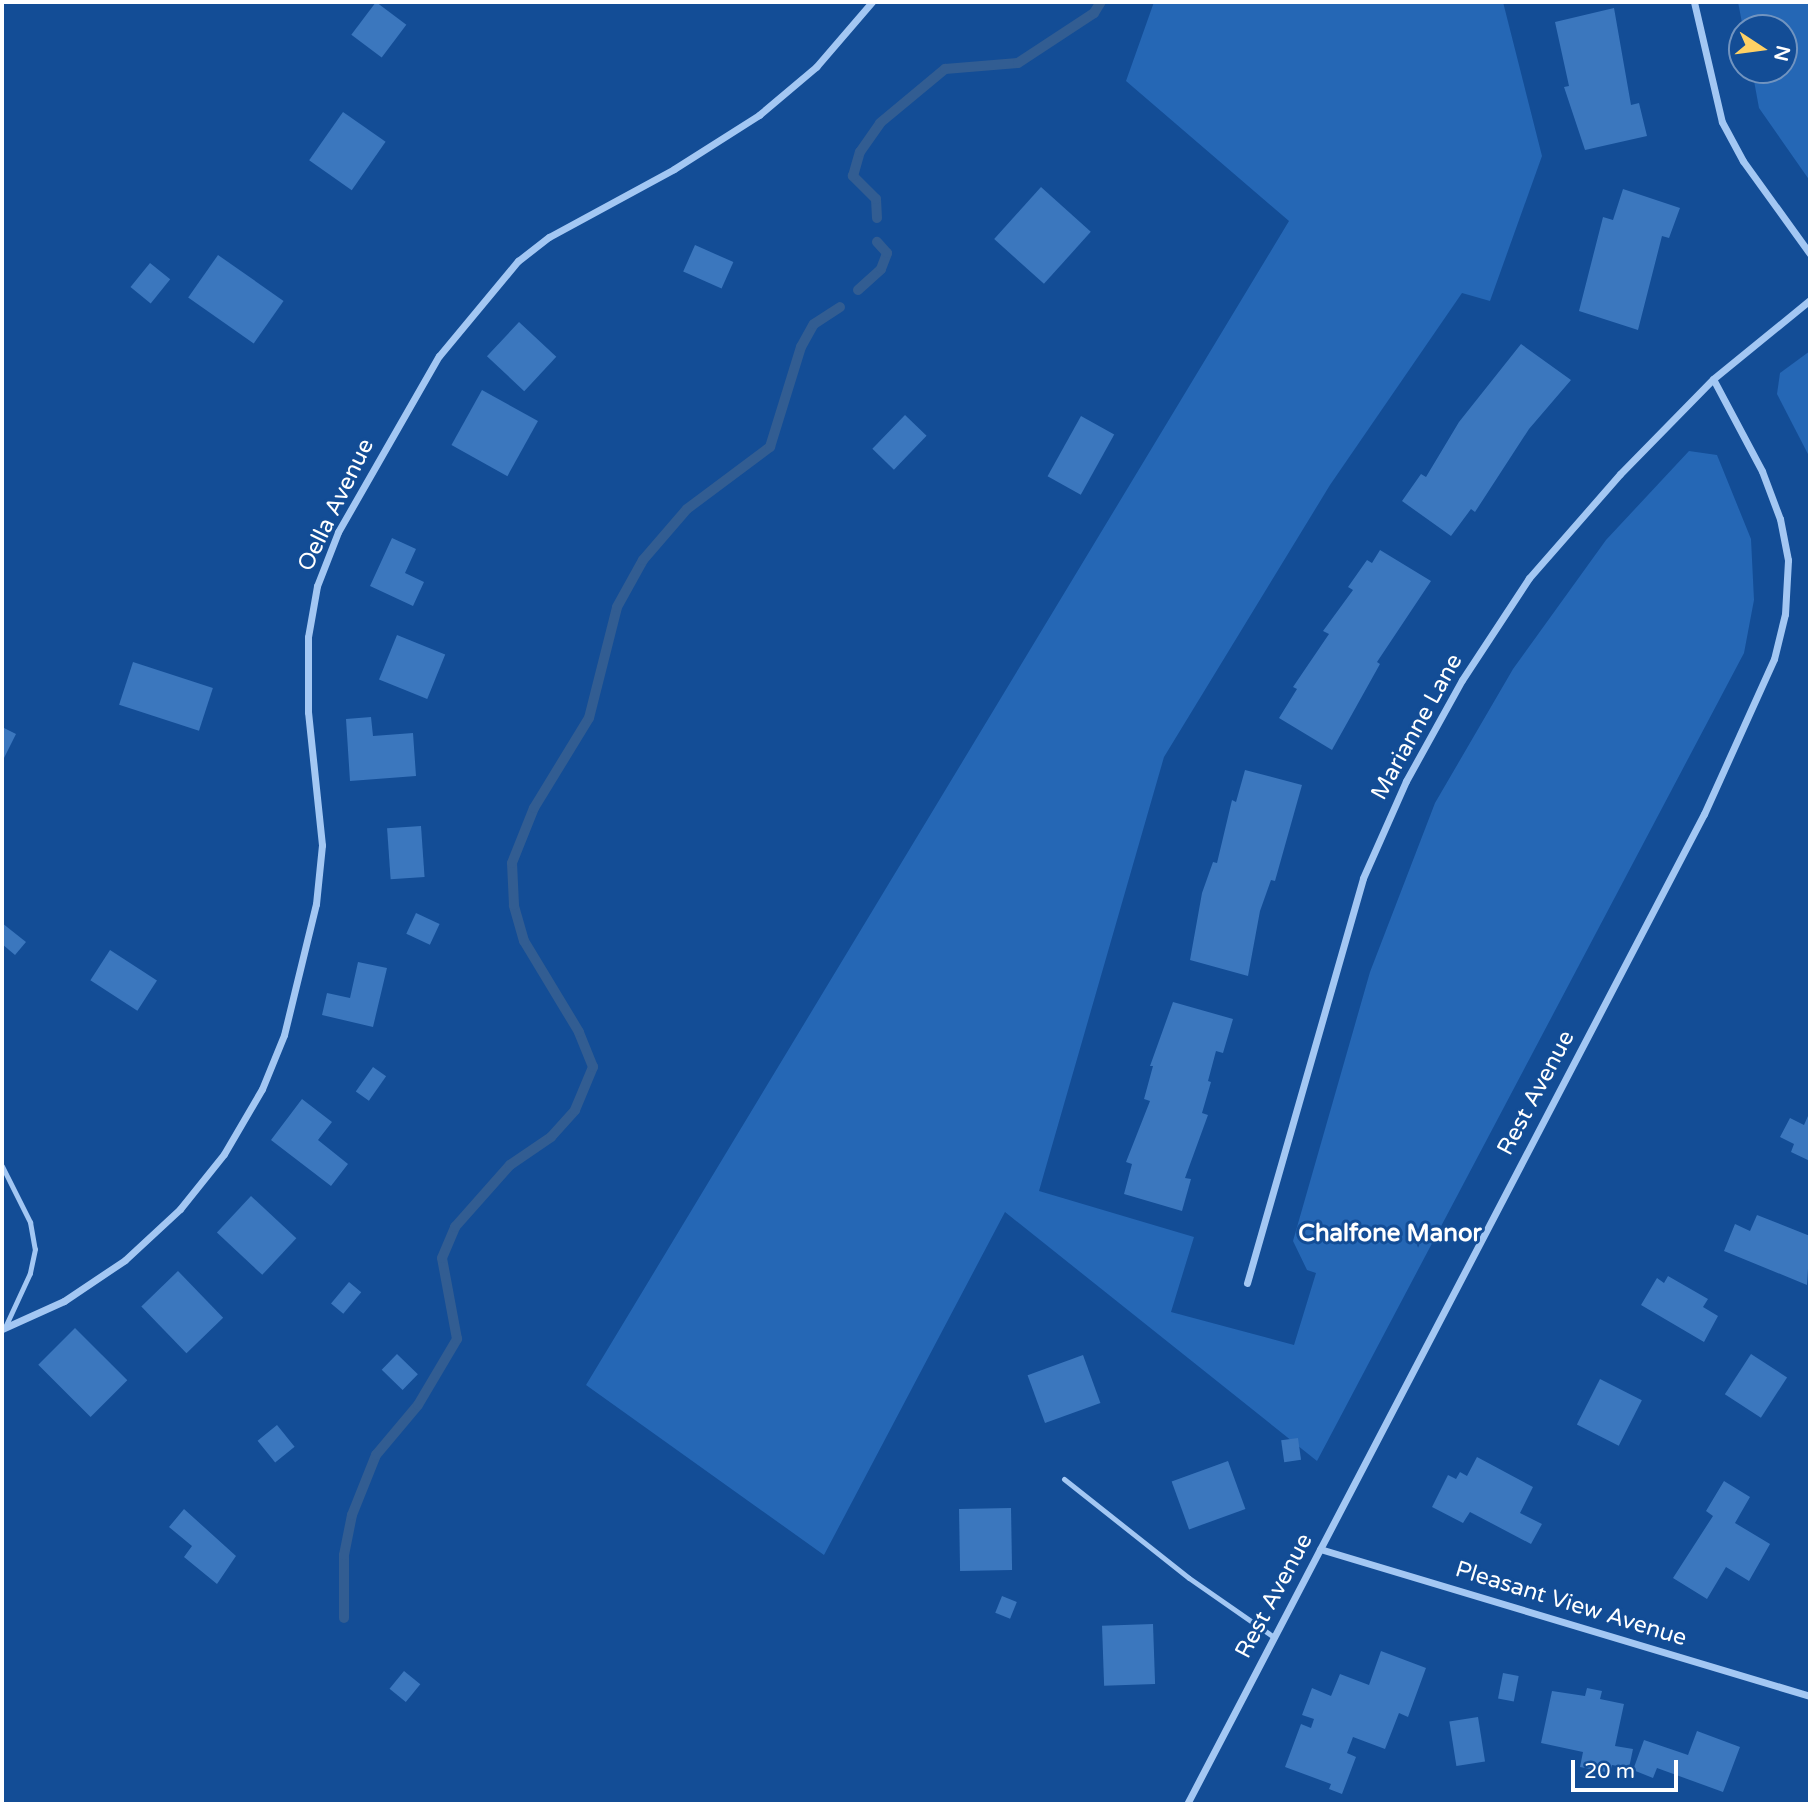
<!DOCTYPE html>
<html>
<head>
<meta charset="utf-8">
<style>
  body { margin:0 }
  #map { position:relative; width:1812px; height:1806px; overflow:hidden; background:#134d96; font-family:"Varela Round",sans-serif }
  div>[style] { position:absolute }
  [style*='--x'] { left:calc(var(--x)*1px); top:calc(var(--y)*1px); width:calc(var(--w)*1px); rotate:calc(var(--a)*1deg) }
  .green>* { inset:0; background:#2567b5 }
  .stream>* { height:10px; margin:-5px; padding:0 5px; transform-origin:5px; border-radius:5px; background:#325d92 }
  .building>* { inset:0; background:#3b77be; transform-origin:0 0 }
  .lane>* { height:5px; margin:-2.5px; padding:0 2.5px; transform-origin:2.5px; border-radius:2.5px; background:#a3c7f3 }
  .street>* { height:7px; margin:-3.5px; padding:0 3.5px; transform-origin:3.5px; border-radius:3.5px; background:#a3c7f3 }
  span { translate:-50% -50%; white-space:nowrap; text-align:center; line-height:1.15; -webkit-text-stroke:6px #134d96; paint-order:stroke }
  .street-label { font-size:23px; color:#fff }
  .neighbourhood-label { font-size:24px; color:#fff; font-weight:700 }
  .frame { position:absolute; inset:0; border:4px solid #fff; pointer-events:none }
  .north { position:absolute; left:1728px; top:14px; width:70px; height:70px; box-sizing:border-box; background:#134d96; border:2px solid #7194c0; border-radius:50%; rotate:103deg; font-size:19px; font-weight:700; line-height:28px; text-align:center; color:#fff }
  .north::after { content:''; display:block; margin:auto; width:24px; height:32px; background:#ffd165; clip-path:polygon(50% 0,100% 100%,50% 72%,0 100%) }
  .scale { position:absolute; left:1571px; top:1760px; width:107px; height:32px; box-sizing:border-box; border:4px solid #fff; border-top:0; padding-left:9px; font-size:21px; line-height:24px; white-space:nowrap; color:#fff; -webkit-text-stroke:5px #134d96; paint-order:stroke }
</style>
</head>
<body>
<div id="map">
  <div class="green">
    <div style="clip-path:polygon(1154px 2px,1503px 2px,1542px 156px,1490px 301px,1462px 293px,1330px 485px,1164px 757px,1039px 1191px,1194px 1237px,1171px 1312px,1294px 1345px,1316px 1273px,1307px 1270px,1293px 1241px,1370px 972px,1435px 803px,1513px 669px,1606px 540px,1689px 451px,1717px 455px,1751px 539px,1754px 600px,1744px 653px,1317px 1461px,1005px 1212px,824px 1555px,586px 1385px,1289px 221px,1126px 81px)"></div>
    <div style="clip-path:polygon(1738px 2px,1810px 2px,1810px 181px,1759px 108px,1752px 70px,1784px 70px,1784px 28px,1743px 28px)"></div>
    <div style="clip-path:polygon(1810px 351px,1810px 458px,1777px 394px,1780px 373px)"></div>
  </div>
  <div class="stream">
    <div style="--x:877;--y:218;--w:19;--a:-93"></div>
    <div style="--x:876;--y:199;--w:33;--a:-135"></div>
    <div style="--x:853;--y:176;--w:25;--a:-74"></div>
    <div style="--x:860;--y:152;--w:35;--a:-55"></div>
    <div style="--x:880;--y:123;--w:85;--a:-39.7"></div>
    <div style="--x:945;--y:69;--w:73;--a:-4.7"></div>
    <div style="--x:1018;--y:63;--w:91;--a:-33.3"></div>
    <div style="--x:1094;--y:13;--w:13;--a:-58"></div>
    <div style="--x:858;--y:290;--w:31;--a:-42"></div>
    <div style="--x:881;--y:269;--w:17;--a:-69"></div>
    <div style="--x:887;--y:253;--w:15;--a:-132"></div>
    <div style="--x:344;--y:1618;--w:63;--a:-90"></div>
    <div style="--x:344;--y:1555;--w:41;--a:-78.7"></div>
    <div style="--x:352;--y:1515;--w:65;--a:-68.2"></div>
    <div style="--x:376;--y:1455;--w:65;--a:-50"></div>
    <div style="--x:418;--y:1405;--w:77;--a:-59.4"></div>
    <div style="--x:457;--y:1339;--w:82;--a:-100.5"></div>
    <div style="--x:442;--y:1258;--w:34;--a:-67"></div>
    <div style="--x:455;--y:1227;--w:83;--a:-48.4"></div>
    <div style="--x:510;--y:1165;--w:50;--a:-34.3"></div>
    <div style="--x:551;--y:1137;--w:36;--a:-48"></div>
    <div style="--x:575;--y:1110;--w:47;--a:-67.3"></div>
    <div style="--x:593;--y:1067;--w:38;--a:-112"></div>
    <div style="--x:579;--y:1032;--w:106;--a:-121.1"></div>
    <div style="--x:524;--y:941;--w:37;--a:-106"></div>
    <div style="--x:514;--y:905;--w:42;--a:-92.7"></div>
    <div style="--x:512;--y:863;--w:59;--a:-68.2"></div>
    <div style="--x:534;--y:808;--w:105;--a:-58.6"></div>
    <div style="--x:589;--y:718;--w:114;--a:-75.8"></div>
    <div style="--x:617;--y:607;--w:54;--a:-61"></div>
    <div style="--x:643;--y:560;--w:67;--a:-49.2"></div>
    <div style="--x:687;--y:509;--w:104;--a:-36.8"></div>
    <div style="--x:770;--y:447;--w:105;--a:-72.8"></div>
    <div style="--x:801;--y:347;--w:26;--a:-61"></div>
    <div style="--x:814;--y:324;--w:31;--a:-33"></div>
  </div>
  <div class="building">
    <div style="left:376px;top:2px;width:38px;height:41px;rotate:37deg"></div>
    <div style="clip-path:polygon(1614px 8px,1631px 105px,1639px 103px,1647px 136px,1585px 150px,1564px 87px,1569px 86px,1555px 22px)"></div>
    <div style="left:343px;top:112px;width:52px;height:59px;rotate:35deg"></div>
    <div style="left:1041px;top:187px;width:67px;height:70px;rotate:42deg"></div>
    <div style="clip-path:polygon(1623px 189px,1680px 208px,1669px 238px,1662px 236px,1638px 330px,1579px 311px,1603px 217px,1613px 220px)"></div>
    <div style="left:695px;top:245px;width:42px;height:29px;rotate:24deg"></div>
    <div style="left:218px;top:255px;width:80px;height:52px;rotate:35deg"></div>
    <div style="left:150px;top:263px;width:26px;height:31px;rotate:39deg"></div>
    <div style="left:519px;top:322px;width:51px;height:47px;rotate:43deg"></div>
    <div style="clip-path:polygon(1521px 344px,1571px 380px,1529px 429px,1475px 512px,1471px 509px,1451px 536px,1402px 501px,1421px 474px,1426px 477px,1459px 422px)"></div>
    <div style="left:482px;top:390px;width:64px;height:63px;rotate:29deg"></div>
    <div style="left:905px;top:415px;width:30px;height:47px;rotate:44deg"></div>
    <div style="left:1081px;top:416px;width:38px;height:69px;rotate:29deg"></div>
    <div style="clip-path:polygon(392px 538px,416px 549px,405px 573px,424px 582px,413px 606px,370px 586px)"></div>
    <div style="clip-path:polygon(1380px 550px,1431px 581px,1377px 662px,1380px 664px,1332px 750px,1279px 718px,1297px 689px,1293px 687px,1329px 634px,1323px 631px,1353px 590px,1348px 587px,1367px 560px,1372px 563px)"></div>
    <div style="left:397px;top:635px;width:52px;height:48px;rotate:22deg"></div>
    <div style="left:133px;top:662px;width:84px;height:45px;rotate:18deg"></div>
    <div style="clip-path:polygon(371px 717px,373px 736px,413px 733px,416px 776px,350px 781px,346px 719px)"></div>
    <div style="clip-path:polygon(2px 727px,16px 734px,2px 762px)"></div>
    <div style="clip-path:polygon(1245px 770px,1302px 785px,1275px 881px,1271px 880px,1260px 911px,1248px 976px,1190px 960px,1202px 893px,1213px 862px,1217px 863px,1232px 800px,1236px 802px)"></div>
    <div style="left:421px;top:826px;width:51px;height:34px;rotate:86deg"></div>
    <div style="left:416px;top:913px;width:26px;height:23px;rotate:25deg"></div>
    <div style="clip-path:polygon(2px 923px,26px 942px,15px 955px,2px 944px)"></div>
    <div style="left:110px;top:950px;width:56px;height:36px;rotate:33deg"></div>
    <div style="clip-path:polygon(358px 962px,387px 968px,373px 1027px,322px 1015px,327px 993px,350px 998px)"></div>
    <div style="clip-path:polygon(1173px 1002px,1233px 1019px,1223px 1053px,1216px 1051px,1208px 1081px,1211px 1082px,1202px 1113px,1208px 1115px,1185px 1178px,1191px 1179px,1182px 1211px,1124px 1194px,1132px 1164px,1126px 1162px,1150px 1101px,1144px 1099px,1153px 1066px,1150px 1066px)"></div>
    <div style="left:373px;top:1067px;width:16px;height:30px;rotate:35deg"></div>
    <div style="clip-path:polygon(302px 1099px,332px 1122px,318px 1140px,348px 1164px,331px 1186px,271px 1140px)"></div>
    <div style="clip-path:polygon(1808px 1116px,1810px 1117px,1810px 1161px,1791px 1152px,1794px 1144px,1780px 1137px,1790px 1118px,1804px 1125px)"></div>
    <div style="left:251px;top:1196px;width:62px;height:50px;rotate:43deg"></div>
    <div style="clip-path:polygon(1757px 1215px,1810px 1236px,1807px 1285px,1724px 1251px,1735px 1224px,1750px 1231px)"></div>
    <div style="left:178px;top:1271px;width:65px;height:51px;rotate:46deg"></div>
    <div style="clip-path:polygon(1668px 1276px,1708px 1299px,1703px 1307px,1718px 1316px,1704px 1342px,1641px 1305px,1657px 1278px,1664px 1283px)"></div>
    <div style="left:349px;top:1282px;width:16px;height:28px;rotate:40deg"></div>
    <div style="left:75px;top:1328px;width:74px;height:52px;rotate:45deg"></div>
    <div style="left:397px;top:1354px;width:29px;height:22px;rotate:44deg"></div>
    <div style="left:1751px;top:1354px;width:43px;height:48px;rotate:33deg"></div>
    <div style="left:1083px;top:1355px;width:51px;height:59px;rotate:70deg"></div>
    <div style="left:1600px;top:1379px;width:47px;height:51px;rotate:27deg"></div>
    <div style="left:277px;top:1425px;width:28px;height:25px;rotate:51deg"></div>
    <div style="left:1298px;top:1438px;width:22px;height:17px;rotate:82deg"></div>
    <div style="clip-path:polygon(1477px 1457px,1533px 1487px,1520px 1513px,1542px 1524px,1531px 1544px,1470px 1512px,1463px 1523px,1432px 1507px,1448px 1475px,1456px 1479px,1460px 1472px,1467px 1476px)"></div>
    <div style="left:1228px;top:1461px;width:51px;height:60px;rotate:70deg"></div>
    <div style="clip-path:polygon(1724px 1481px,1750px 1497px,1735px 1523px,1770px 1544px,1749px 1581px,1726px 1567px,1707px 1599px,1673px 1578px,1713px 1516px,1706px 1511px)"></div>
    <div style="left:1011px;top:1508px;width:62px;height:52px;rotate:89deg"></div>
    <div style="clip-path:polygon(184px 1509px,236px 1556px,217px 1584px,184px 1557px,192px 1546px,169px 1527px)"></div>
    <div style="left:1002px;top:1596px;width:16px;height:18px;rotate:22deg"></div>
    <div style="left:1153px;top:1624px;width:60px;height:51px;rotate:88deg"></div>
    <div style="clip-path:polygon(1381px 1651px,1426px 1668px,1408px 1717px,1399px 1713px,1385px 1749px,1353px 1737px,1347px 1753px,1356px 1757px,1342px 1794px,1329px 1789px,1331px 1784px,1285px 1767px,1301px 1724px,1311px 1728px,1314px 1719px,1302px 1715px,1312px 1688px,1331px 1696px,1340px 1674px,1369px 1685px)"></div>
    <div style="left:404px;top:1671px;width:21px;height:23px;rotate:39deg"></div>
    <div style="left:1503px;top:1673px;width:16px;height:26px;rotate:11deg"></div>
    <div style="clip-path:polygon(1587px 1688px,1602px 1691px,1600px 1699px,1624px 1704px,1615px 1746px,1633px 1749px,1629px 1768px,1612px 1765px,1611px 1773px,1580px 1767px,1583px 1752px,1541px 1743px,1552px 1691px,1585px 1696px)"></div>
    <div style="left:1478px;top:1717px;width:45px;height:29px;rotate:81deg"></div>
    <div style="clip-path:polygon(1697px 1731px,1740px 1747px,1723px 1792px,1657px 1768px,1653px 1778px,1633px 1770px,1644px 1740px,1688px 1755px)"></div>
  </div>
  <div class="lane">
    <div style="--x:2;--y:1166;--w:63;--a:63.4"></div>
    <div style="--x:30;--y:1222;--w:27;--a:80"></div>
    <div style="--x:35;--y:1249;--w:25;--a:102"></div>
    <div style="--x:30;--y:1273;--w:60;--a:114.8"></div>
    <div style="--x:1064;--y:1479;--w:159;--a:38.4"></div>
    <div style="--x:1189;--y:1578;--w:103;--a:34.8"></div>
  </div>
  <div class="street">
    <div style="--x:1694;--y:2;--w:123;--a:76.9"></div>
    <div style="--x:1722;--y:122;--w:44;--a:61.7"></div>
    <div style="--x:1743;--y:161;--w:115;--a:54.2"></div>
    <div style="--x:1247;--y:1283;--w:421;--a:-74"></div>
    <div style="--x:1363;--y:878;--w:106;--a:-66.1"></div>
    <div style="--x:1406;--y:781;--w:115;--a:-61"></div>
    <div style="--x:1462;--y:680;--w:122;--a:-56.7"></div>
    <div style="--x:1529;--y:578;--w:138;--a:-48.8"></div>
    <div style="--x:1620;--y:474;--w:133;--a:-45.6"></div>
    <div style="--x:1713;--y:379;--w:125;--a:-39.2"></div>
    <div style="--x:2;--y:1329;--w:68;--a:-24.3"></div>
    <div style="--x:64;--y:1301;--w:73;--a:-33.9"></div>
    <div style="--x:125;--y:1260;--w:75;--a:-42.8"></div>
    <div style="--x:180;--y:1209;--w:70;--a:-51.3"></div>
    <div style="--x:224;--y:1154;--w:75;--a:-59.7"></div>
    <div style="--x:262;--y:1089;--w:58;--a:-67.8"></div>
    <div style="--x:284;--y:1035;--w:135;--a:-76.3"></div>
    <div style="--x:316;--y:904;--w:59;--a:-84.2"></div>
    <div style="--x:322;--y:845;--w:134;--a:-96"></div>
    <div style="--x:308;--y:712;--w:75;--a:-90"></div>
    <div style="--x:308;--y:637;--w:52;--a:-80"></div>
    <div style="--x:317;--y:586;--w:58;--a:-68.7"></div>
    <div style="--x:338;--y:532;--w:203;--a:-60.2"></div>
    <div style="--x:439;--y:356;--w:124;--a:-50.3"></div>
    <div style="--x:518;--y:261;--w:39;--a:-38"></div>
    <div style="--x:549;--y:237;--w:142;--a:-28.5"></div>
    <div style="--x:674;--y:169;--w:101;--a:-32.4"></div>
    <div style="--x:759;--y:115;--w:75;--a:-40.1"></div>
    <div style="--x:816;--y:67;--w:86;--a:-49.3"></div>
    <div style="--x:1320;--y:1549;--w:512;--a:16.7"></div>
    <div style="--x:1187;--y:1804;--w:1117;--a:-62.43"></div>
    <div style="--x:1704;--y:814;--w:170;--a:-65.7"></div>
    <div style="--x:1774;--y:659;--w:46;--a:-76.3"></div>
    <div style="--x:1785;--y:614;--w:54;--a:-86.8"></div>
    <div style="--x:1788;--y:560;--w:42;--a:-101"></div>
    <div style="--x:1780;--y:519;--w:51;--a:-110.6"></div>
    <div style="--x:1762;--y:471;--w:104;--a:-118"></div>
  </div>
  <div class="street-label">
    <span style="left:336px;top:505px;rotate:-64deg">Oella Avenue</span>
    <span style="left:1417px;top:727px;rotate:-61deg">Marianne Lane</span>
    <span style="left:1536px;top:1093px;rotate:-62deg">Rest Avenue</span>
    <span style="left:1274px;top:1596px;rotate:-62deg">Rest Avenue</span>
    <span style="left:1571px;top:1604px;rotate:17deg">Pleasant View Avenue</span>
  </div>
  <div class="neighbourhood-label">
    <span style="left:1390px;top:1234px">Chalfone Manor</span>
  </div>
  <div class="frame"></div>
  <div class="north">N</div>
  <div class="scale">20 m</div>
</div>
</body>
</html>
